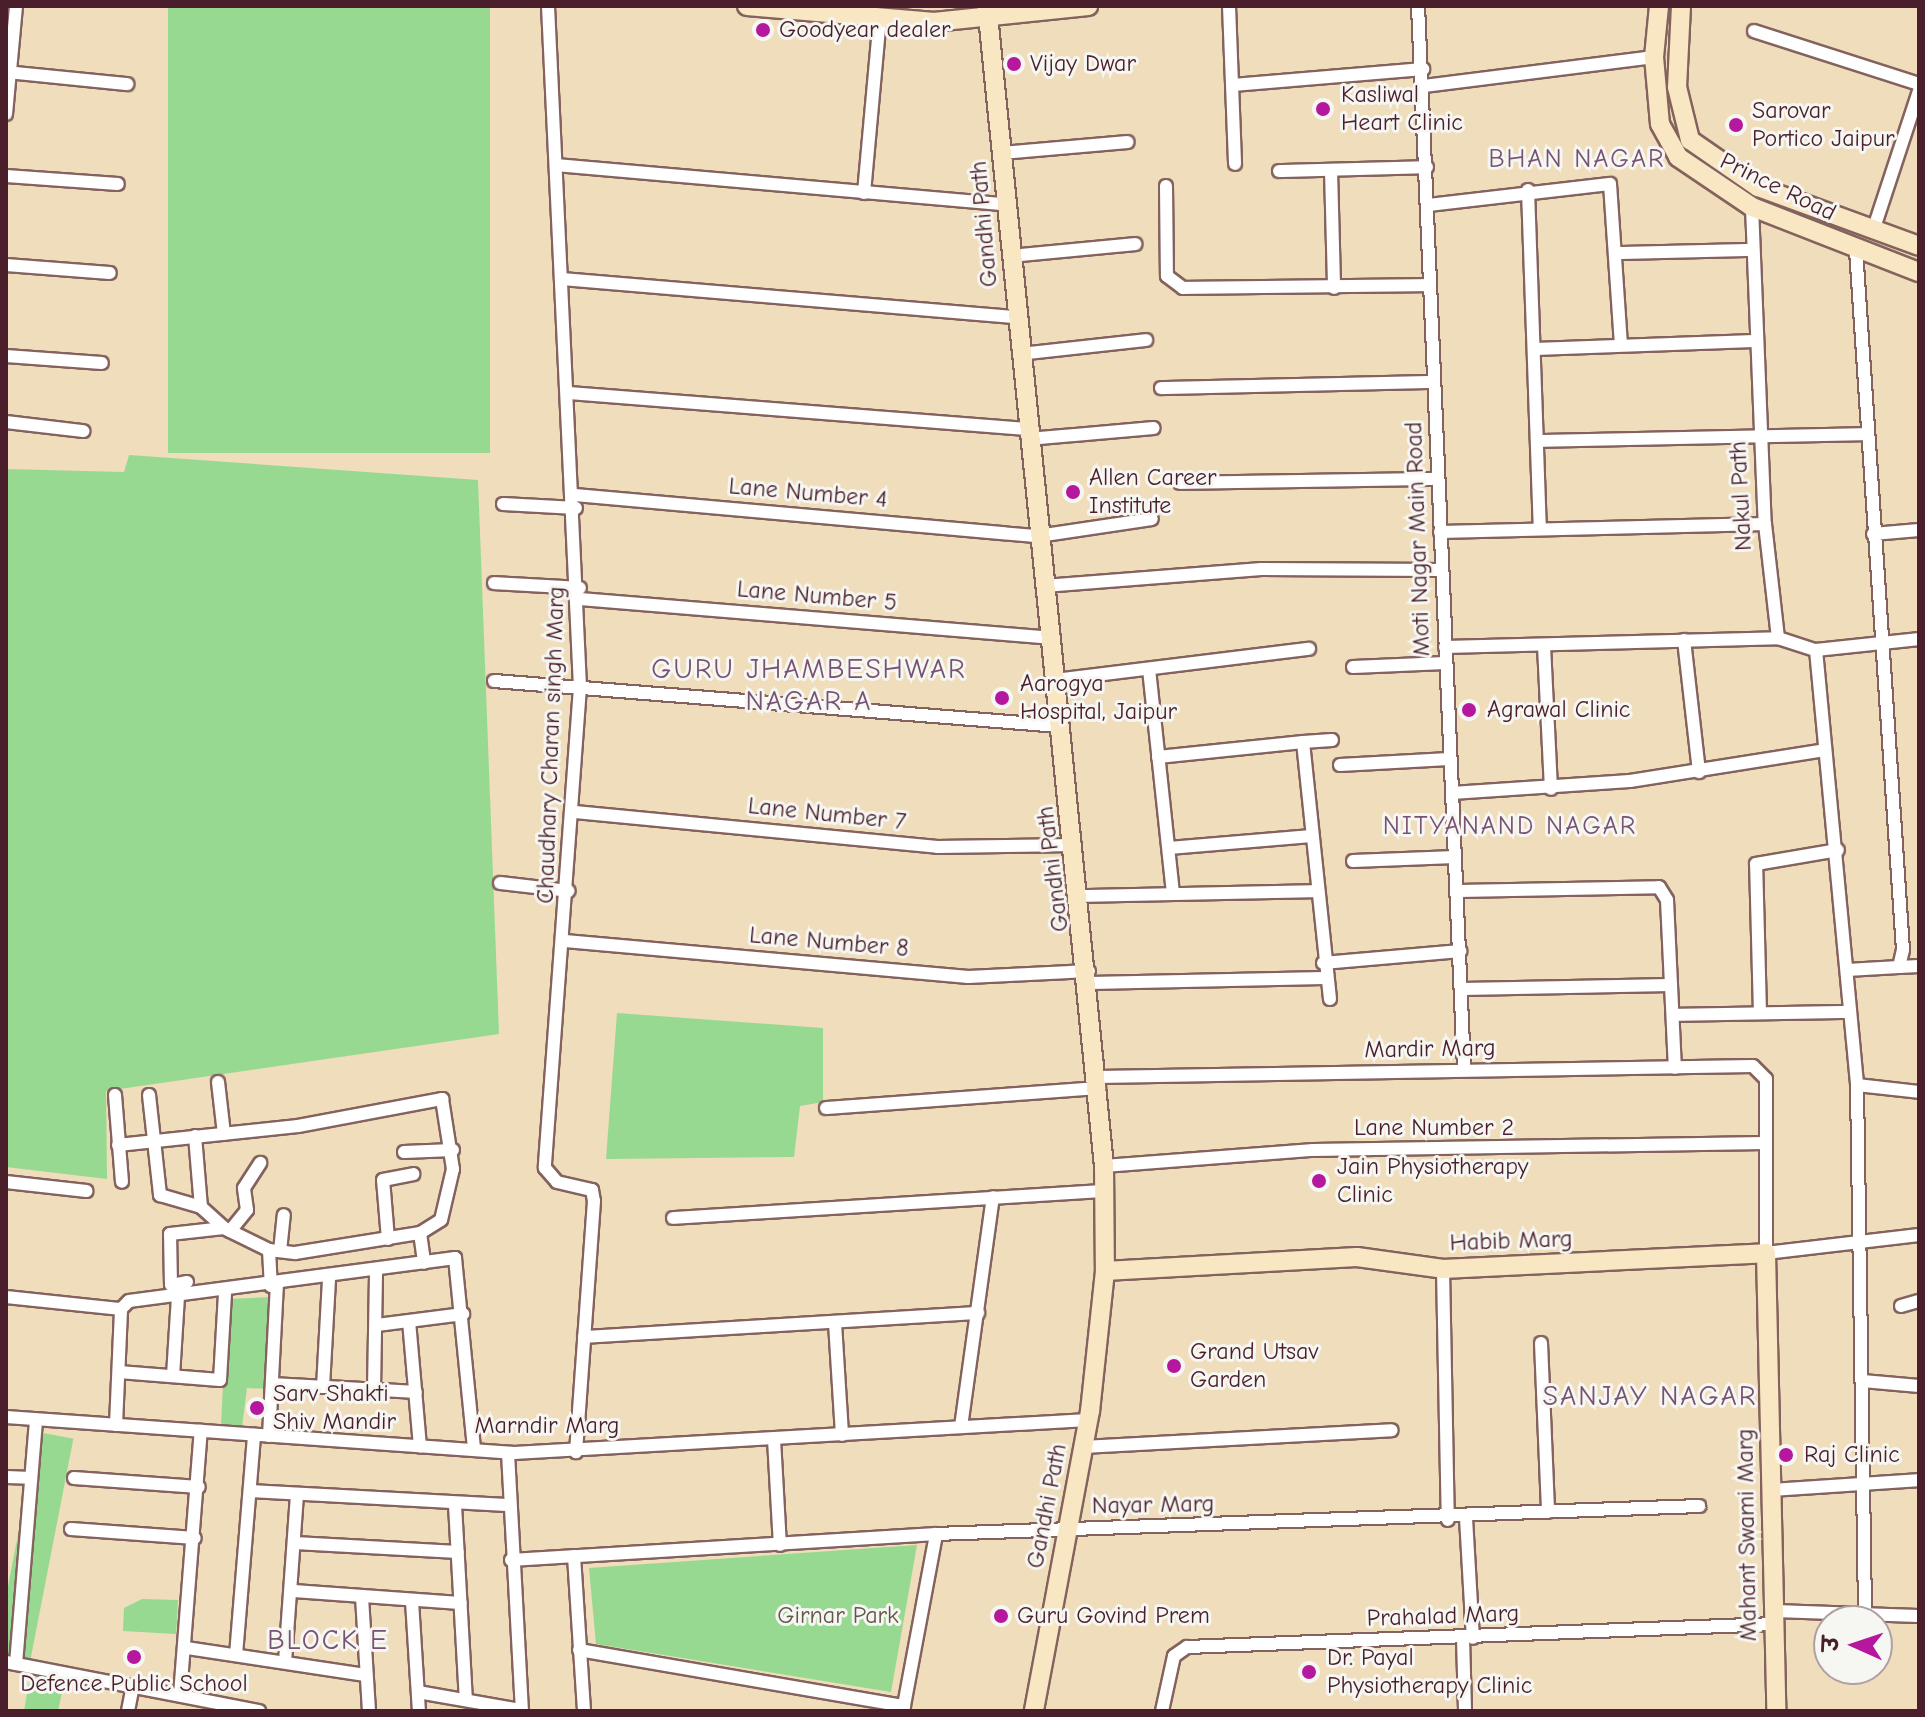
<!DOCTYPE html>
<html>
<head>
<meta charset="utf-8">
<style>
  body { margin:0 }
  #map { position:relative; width:1925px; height:1717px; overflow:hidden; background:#efddbc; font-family:"Comic Neue","Playpen Sans Deva",sans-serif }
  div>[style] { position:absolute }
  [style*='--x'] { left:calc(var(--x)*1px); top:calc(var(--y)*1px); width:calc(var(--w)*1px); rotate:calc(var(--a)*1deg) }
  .green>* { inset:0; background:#97d990; transform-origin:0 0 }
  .roads { filter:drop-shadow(2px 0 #84625e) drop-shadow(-2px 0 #84625e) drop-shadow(0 2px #84625e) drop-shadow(0 -2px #84625e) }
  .street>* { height:12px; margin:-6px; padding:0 6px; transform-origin:6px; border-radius:6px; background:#fff }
  .secondary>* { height:18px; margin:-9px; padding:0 9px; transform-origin:9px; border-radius:9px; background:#f9e7c3 }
  .dots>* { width:22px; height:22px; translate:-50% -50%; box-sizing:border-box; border:4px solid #f6f6f2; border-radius:50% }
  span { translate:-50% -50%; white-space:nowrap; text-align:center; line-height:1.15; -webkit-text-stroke:6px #f6f6f2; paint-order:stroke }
  .poi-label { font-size:24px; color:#4a1f2b }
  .left { translate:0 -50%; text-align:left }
  .street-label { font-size:24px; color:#4a1f2b }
  .park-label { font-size:24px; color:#615749 }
  .neighbourhood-label { font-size:26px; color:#785273; letter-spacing:2px }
  .quarter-label { font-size:28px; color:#785273; letter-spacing:2px }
  .frame { position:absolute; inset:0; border:8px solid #4a1f2b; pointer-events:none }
  .north { position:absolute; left:1813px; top:1605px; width:80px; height:80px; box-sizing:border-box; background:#f6f6f2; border:2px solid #b1a0a2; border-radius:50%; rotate:273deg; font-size:22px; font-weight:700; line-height:32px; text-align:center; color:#4a1f2b }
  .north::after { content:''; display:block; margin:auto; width:28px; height:36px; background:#b5179e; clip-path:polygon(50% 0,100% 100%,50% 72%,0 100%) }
</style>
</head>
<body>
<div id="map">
  <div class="green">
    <div style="left:168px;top:6px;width:322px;height:447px"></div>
    <div style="clip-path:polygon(129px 455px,478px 480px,499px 1034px,106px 1091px,107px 1179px,6px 1167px,6px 469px,124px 472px)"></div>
    <div style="clip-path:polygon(617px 1013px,823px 1028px,823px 1102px,800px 1106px,794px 1157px,606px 1159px)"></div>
    <div style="clip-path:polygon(274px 1297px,270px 1389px,247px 1388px,242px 1427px,221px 1426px,227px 1299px)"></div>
    <div style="left:38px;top:1432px;width:36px;height:226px;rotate:11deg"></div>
    <div style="clip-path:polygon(917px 1545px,891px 1692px,596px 1644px,589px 1568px)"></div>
    <div style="clip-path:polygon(142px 1599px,178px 1600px,176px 1634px,123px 1631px,124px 1608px)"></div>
    <div style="clip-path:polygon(30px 1676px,64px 1683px,58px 1711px,24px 1711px)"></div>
  </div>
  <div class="roads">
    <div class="street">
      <div style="--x:548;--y:6;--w:682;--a:87.31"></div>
      <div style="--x:580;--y:687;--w:482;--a:94.2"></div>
      <div style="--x:545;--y:1168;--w:18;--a:49"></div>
      <div style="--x:557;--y:1182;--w:36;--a:13"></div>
      <div style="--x:592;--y:1190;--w:11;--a:80"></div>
      <div style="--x:594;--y:1201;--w:252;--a:94.1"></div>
      <div style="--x:1229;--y:6;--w:158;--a:87.8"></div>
      <div style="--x:1418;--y:6;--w:1065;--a:87.52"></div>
      <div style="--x:1754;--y:31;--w:173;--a:17.8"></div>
      <div style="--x:6;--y:72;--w:122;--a:5.7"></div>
      <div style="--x:1233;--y:85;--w:191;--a:-4.8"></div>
      <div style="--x:1424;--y:86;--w:232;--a:-7.2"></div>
      <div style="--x:6;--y:114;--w:108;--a:-84.7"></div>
      <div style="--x:1002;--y:153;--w:126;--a:-5"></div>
      <div style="--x:556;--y:165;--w:452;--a:5"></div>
      <div style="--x:1331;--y:170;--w:118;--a:88.5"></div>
      <div style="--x:1279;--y:171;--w:148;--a:-1.5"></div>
      <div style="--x:6;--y:176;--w:112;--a:4.1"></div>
      <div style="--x:1166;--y:186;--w:90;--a:89.4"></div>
      <div style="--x:1167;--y:276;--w:20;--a:37"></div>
      <div style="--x:1183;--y:288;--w:247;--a:-0.7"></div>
      <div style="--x:1528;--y:190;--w:339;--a:88"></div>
      <div style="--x:864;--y:193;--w:177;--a:-84.8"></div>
      <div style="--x:1428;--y:205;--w:183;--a:-6.6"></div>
      <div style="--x:1610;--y:184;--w:161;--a:86.1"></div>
      <div style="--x:1752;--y:207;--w:317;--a:87.7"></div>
      <div style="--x:1765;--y:524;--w:115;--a:83.5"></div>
      <div style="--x:1778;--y:638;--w:40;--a:18"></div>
      <div style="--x:1816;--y:650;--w:104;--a:-6.1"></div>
      <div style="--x:1873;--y:231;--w:147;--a:-71.8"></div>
      <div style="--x:1617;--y:253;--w:134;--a:-1.3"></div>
      <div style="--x:1011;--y:256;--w:125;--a:-5.5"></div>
      <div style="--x:6;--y:265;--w:104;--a:4.4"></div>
      <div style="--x:562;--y:279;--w:456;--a:4.8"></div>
      <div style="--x:1534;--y:349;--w:221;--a:-2.1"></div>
      <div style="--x:1020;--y:354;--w:127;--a:-6.3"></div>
      <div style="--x:6;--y:356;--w:96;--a:4.2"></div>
      <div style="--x:1161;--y:388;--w:272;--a:-1.3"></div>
      <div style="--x:569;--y:393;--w:459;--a:4.5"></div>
      <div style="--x:6;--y:422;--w:78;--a:6.7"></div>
      <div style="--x:1028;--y:439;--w:126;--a:-5"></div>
      <div style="--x:1537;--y:441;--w:329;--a:-1.2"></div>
      <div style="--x:1180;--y:483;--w:257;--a:-0.9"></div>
      <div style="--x:575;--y:495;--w:465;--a:5.1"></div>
      <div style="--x:1038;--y:536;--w:115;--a:-8.5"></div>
      <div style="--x:503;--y:504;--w:73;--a:3.1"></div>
      <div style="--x:1440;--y:532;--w:325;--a:-1.4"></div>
      <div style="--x:1873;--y:534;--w:46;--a:-5"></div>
      <div style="--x:494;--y:583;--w:86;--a:3.3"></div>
      <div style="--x:1044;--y:586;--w:218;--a:-4.5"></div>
      <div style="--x:1261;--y:569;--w:180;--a:0.3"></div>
      <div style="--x:580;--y:599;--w:472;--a:4.7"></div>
      <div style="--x:1684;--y:640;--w:133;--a:83.5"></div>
      <div style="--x:1544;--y:646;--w:143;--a:87.2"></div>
      <div style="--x:1445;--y:647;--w:333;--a:-1.5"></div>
      <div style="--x:1816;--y:650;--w:437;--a:84.6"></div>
      <div style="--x:1857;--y:1085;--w:528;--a:89.13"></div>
      <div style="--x:1353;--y:667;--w:92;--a:-2.5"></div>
      <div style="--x:1149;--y:669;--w:224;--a:83.9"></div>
      <div style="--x:1055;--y:680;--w:256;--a:-7"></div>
      <div style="--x:494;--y:681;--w:568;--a:4.55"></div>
      <div style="--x:1158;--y:757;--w:146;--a:-5.9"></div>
      <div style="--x:1340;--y:765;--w:109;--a:-3.2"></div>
      <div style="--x:1452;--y:793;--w:178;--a:-3.9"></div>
      <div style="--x:1630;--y:781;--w:197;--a:-9"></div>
      <div style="--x:575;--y:812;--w:364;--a:5.5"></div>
      <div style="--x:937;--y:847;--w:138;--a:-0.8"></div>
      <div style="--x:1169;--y:848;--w:143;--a:-4.8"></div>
      <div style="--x:1353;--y:861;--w:102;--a:-2.2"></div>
      <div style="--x:500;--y:883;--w:69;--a:6.6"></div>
      <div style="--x:1458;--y:891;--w:201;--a:-1.1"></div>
      <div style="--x:1659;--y:887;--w:15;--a:58"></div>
      <div style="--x:1667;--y:900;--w:168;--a:87.3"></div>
      <div style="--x:1082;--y:896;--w:235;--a:-1.2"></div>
      <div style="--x:565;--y:941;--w:405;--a:5.1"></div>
      <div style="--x:968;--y:977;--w:121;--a:-2.8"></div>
      <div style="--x:1323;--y:963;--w:138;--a:-5"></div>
      <div style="--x:1899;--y:967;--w:20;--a:-3"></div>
      <div style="--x:1847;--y:970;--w:52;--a:-3.3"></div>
      <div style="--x:1899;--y:967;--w:17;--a:-77"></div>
      <div style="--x:1903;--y:950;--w:702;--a:-93.84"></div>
      <div style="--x:1090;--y:983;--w:234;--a:-1.2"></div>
      <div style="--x:1462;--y:989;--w:209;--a:-1.1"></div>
      <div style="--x:1330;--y:999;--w:258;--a:-96"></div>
      <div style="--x:1303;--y:742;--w:29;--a:-4"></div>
      <div style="--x:1760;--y:1013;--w:149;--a:-91.5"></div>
      <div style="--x:1756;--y:864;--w:83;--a:-9.7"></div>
      <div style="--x:1673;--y:1015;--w:177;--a:-1"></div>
      <div style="--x:1098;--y:1077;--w:655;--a:-0.96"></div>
      <div style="--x:1753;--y:1066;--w:18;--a:45"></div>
      <div style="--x:1766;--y:1079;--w:174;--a:90"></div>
      <div style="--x:1766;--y:1253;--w:154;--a:-6.7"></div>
      <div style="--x:218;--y:1082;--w:52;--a:83.4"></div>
      <div style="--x:1857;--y:1085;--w:62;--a:6.4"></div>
      <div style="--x:115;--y:1095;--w:87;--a:85.4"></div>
      <div style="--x:149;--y:1095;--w:101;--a:83.7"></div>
      <div style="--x:160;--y:1195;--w:43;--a:16.3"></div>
      <div style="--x:826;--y:1108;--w:274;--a:-4.2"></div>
      <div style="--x:195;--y:1136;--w:71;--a:85.2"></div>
      <div style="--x:201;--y:1207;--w:31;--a:42"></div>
      <div style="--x:224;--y:1228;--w:50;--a:26.1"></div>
      <div style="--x:269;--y:1250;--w:26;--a:7"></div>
      <div style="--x:295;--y:1253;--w:127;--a:-9.1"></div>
      <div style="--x:420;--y:1233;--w:30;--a:82"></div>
      <div style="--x:118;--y:1145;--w:181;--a:-6"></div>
      <div style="--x:298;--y:1126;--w:147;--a:-10.6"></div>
      <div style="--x:442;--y:1099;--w:71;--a:81.1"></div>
      <div style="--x:453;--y:1169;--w:52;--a:103.2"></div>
      <div style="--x:441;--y:1220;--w:25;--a:148"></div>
      <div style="--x:404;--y:1152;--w:49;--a:-2.3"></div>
      <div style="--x:1104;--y:1166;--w:210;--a:-4.4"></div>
      <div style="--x:1313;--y:1150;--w:452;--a:-0.9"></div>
      <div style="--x:6;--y:1182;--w:81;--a:6.4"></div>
      <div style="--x:673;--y:1218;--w:432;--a:-3.6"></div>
      <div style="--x:230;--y:1231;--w:27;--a:-51"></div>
      <div style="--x:247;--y:1210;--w:22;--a:-98"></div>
      <div style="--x:244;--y:1188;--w:30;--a:-57"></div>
      <div style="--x:388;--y:1239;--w:59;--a:-94.8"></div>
      <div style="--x:383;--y:1180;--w:31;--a:-11"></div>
      <div style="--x:269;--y:1250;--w:36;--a:87"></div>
      <div style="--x:280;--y:1251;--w:36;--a:-84"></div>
      <div style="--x:1443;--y:1269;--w:251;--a:88.9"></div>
      <div style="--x:187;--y:1282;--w:16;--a:169"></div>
      <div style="--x:171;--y:1285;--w:51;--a:-91.1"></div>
      <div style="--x:170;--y:1234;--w:54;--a:-6.3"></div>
      <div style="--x:6;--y:1297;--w:116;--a:6"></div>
      <div style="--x:121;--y:1309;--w:11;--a:-45"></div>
      <div style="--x:129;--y:1301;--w:329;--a:-7.5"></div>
      <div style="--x:455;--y:1258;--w:192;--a:84.3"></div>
      <div style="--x:1901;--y:1306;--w:19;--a:-16"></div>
      <div style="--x:409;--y:1321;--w:126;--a:85"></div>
      <div style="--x:835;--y:1323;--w:112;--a:86.4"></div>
      <div style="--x:377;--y:1325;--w:87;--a:-7.3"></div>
      <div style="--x:584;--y:1337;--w:395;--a:-3.5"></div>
      <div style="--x:1541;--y:1343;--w:169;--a:87.6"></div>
      <div style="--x:119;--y:1372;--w:101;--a:4.5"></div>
      <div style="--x:220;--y:1380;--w:88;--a:-86.7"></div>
      <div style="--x:173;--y:1376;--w:79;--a:-86.4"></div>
      <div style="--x:1863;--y:1381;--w:56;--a:5.1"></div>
      <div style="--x:273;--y:1384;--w:143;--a:3.2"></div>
      <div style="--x:323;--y:1387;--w:109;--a:-86.8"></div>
      <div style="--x:374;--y:1389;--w:118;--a:-89"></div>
      <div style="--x:6;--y:1417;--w:509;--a:4.05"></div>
      <div style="--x:514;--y:1453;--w:575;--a:-3.29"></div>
      <div style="--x:116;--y:1425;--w:116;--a:-87.5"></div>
      <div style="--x:961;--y:1427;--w:232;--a:-82.1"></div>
      <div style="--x:269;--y:1436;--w:151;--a:-87"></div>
      <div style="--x:774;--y:1439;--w:106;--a:86.8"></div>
      <div style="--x:1083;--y:1447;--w:309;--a:-3.1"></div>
      <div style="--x:508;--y:1453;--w:258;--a:86.9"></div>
      <div style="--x:6;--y:1477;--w:25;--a:2"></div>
      <div style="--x:74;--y:1478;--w:125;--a:4.1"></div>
      <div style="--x:1770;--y:1490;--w:149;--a:-3.8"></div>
      <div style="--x:250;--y:1491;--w:257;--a:3.1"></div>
      <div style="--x:455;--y:1505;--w:195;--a:86.8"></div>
      <div style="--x:1466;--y:1518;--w:120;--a:86.7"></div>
      <div style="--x:71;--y:1529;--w:124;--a:4.2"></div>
      <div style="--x:295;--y:1543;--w:163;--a:3.2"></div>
      <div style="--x:574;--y:1556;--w:155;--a:86.3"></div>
      <div style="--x:511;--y:1560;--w:426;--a:-3.5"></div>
      <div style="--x:936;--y:1534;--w:764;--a:-2.1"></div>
      <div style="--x:293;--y:1591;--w:168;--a:4.1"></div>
      <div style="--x:362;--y:1597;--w:114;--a:86.5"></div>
      <div style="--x:412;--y:1601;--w:110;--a:86.4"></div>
      <div style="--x:1774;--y:1611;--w:145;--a:2"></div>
      <div style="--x:1463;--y:1638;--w:73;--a:88.4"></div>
      <div style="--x:187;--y:1648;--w:181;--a:8.6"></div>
      <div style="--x:579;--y:1650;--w:330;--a:9.8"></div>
      <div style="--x:236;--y:1655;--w:221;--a:-85.3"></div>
      <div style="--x:6;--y:1662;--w:258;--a:11"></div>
      <div style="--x:285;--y:1662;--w:168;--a:-85.9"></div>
      <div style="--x:16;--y:1664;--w:245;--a:-85.3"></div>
      <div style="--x:418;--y:1692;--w:105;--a:9.9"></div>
      <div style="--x:180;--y:1695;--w:265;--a:-85.5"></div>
      <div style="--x:128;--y:1711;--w:25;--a:-79"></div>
      <div style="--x:903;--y:1711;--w:180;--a:-79.4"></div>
      <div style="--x:1162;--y:1711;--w:56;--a:-77.7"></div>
      <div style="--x:1174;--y:1656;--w:16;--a:-35"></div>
      <div style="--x:1187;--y:1647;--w:587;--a:-2.24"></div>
    </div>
    <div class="secondary">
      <div style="--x:747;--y:6;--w:188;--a:4.9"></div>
      <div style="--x:934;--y:22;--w:155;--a:-5.9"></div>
      <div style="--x:987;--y:6;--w:1166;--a:84.24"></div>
      <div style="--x:1104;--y:1166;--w:105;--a:89.5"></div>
      <div style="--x:1105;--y:1271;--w:141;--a:96.1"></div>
      <div style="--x:1090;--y:1411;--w:305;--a:100.6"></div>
      <div style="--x:1659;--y:6;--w:51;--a:95.6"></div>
      <div style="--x:1654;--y:57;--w:67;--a:84.9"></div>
      <div style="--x:1660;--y:124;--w:38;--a:61"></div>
      <div style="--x:1678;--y:157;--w:89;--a:34"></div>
      <div style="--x:1752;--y:207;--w:179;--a:21.3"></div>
      <div style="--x:1681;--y:6;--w:81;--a:92.8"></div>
      <div style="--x:1677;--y:87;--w:55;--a:76.2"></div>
      <div style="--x:1690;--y:140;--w:83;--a:34.7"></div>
      <div style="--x:1758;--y:187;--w:171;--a:20.1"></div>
      <div style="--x:1105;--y:1271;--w:252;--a:-3.2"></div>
      <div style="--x:1357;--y:1257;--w:87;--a:7.9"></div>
      <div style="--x:1443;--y:1269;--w:323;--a:-2.8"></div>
      <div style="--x:1766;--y:1253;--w:458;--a:88.7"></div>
    </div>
  </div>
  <div class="dots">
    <div style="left:763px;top:30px;background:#b5179e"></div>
    <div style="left:1014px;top:64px;background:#b5179e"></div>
    <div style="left:1323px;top:109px;background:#b5179e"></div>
    <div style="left:1736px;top:125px;background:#b5179e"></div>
    <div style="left:1073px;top:492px;background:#b5179e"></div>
    <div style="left:1002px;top:698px;background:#b5179e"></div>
    <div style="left:1469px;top:710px;background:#b5179e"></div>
    <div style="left:1319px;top:1181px;background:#b5179e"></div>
    <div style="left:1174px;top:1366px;background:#b5179e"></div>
    <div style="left:257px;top:1408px;background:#b5179e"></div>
    <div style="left:1786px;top:1455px;background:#b5179e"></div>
    <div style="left:1001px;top:1616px;background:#b5179e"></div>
    <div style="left:134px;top:1657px;background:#b5179e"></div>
    <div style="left:1309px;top:1672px;background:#b5179e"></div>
  </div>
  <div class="poi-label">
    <span class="left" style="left:779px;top:30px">Goodyear dealer</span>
    <span class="left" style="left:1030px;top:64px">Vijay Dwar</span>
    <span class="left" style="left:1341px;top:109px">Kasliwal<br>Heart Clinic</span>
    <span class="left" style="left:1752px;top:125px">Sarovar<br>Portico Jaipur</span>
    <span class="left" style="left:1089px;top:492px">Allen Career<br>Institute</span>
    <span class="left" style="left:1020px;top:698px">Aarogya<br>Hospital, Jaipur</span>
    <span class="left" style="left:1487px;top:710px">Agrawal Clinic</span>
    <span class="left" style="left:1337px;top:1181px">Jain Physiotherapy<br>Clinic</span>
    <span class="left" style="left:1190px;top:1366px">Grand Utsav<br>Garden</span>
    <span class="left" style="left:273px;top:1408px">Sarv Shakti<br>Shiv Mandir</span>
    <span class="left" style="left:1804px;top:1455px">Raj Clinic</span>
    <span class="left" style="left:1017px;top:1616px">Guru Govind Prem</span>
    <span class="left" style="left:1327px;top:1672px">Dr. Payal<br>Physiotherapy Clinic</span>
    <span style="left:134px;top:1684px">Defence Public School</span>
  </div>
  <div class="street-label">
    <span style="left:1778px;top:187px;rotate:26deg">Prince Road</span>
    <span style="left:984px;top:224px;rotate:-95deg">Gandhi Path</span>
    <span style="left:808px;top:493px;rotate:5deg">Lane Number 4</span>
    <span style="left:1741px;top:496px;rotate:-93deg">Nakul Path</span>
    <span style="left:1418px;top:539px;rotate:-92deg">Moti Nagar Main Road</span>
    <span style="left:817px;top:596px;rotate:5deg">Lane Number 5</span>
    <span style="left:551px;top:745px;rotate:-88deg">Chaudhary Charan singh Marg</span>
    <span style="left:827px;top:814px;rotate:6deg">Lane Number 7</span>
    <span style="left:1053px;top:869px;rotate:-97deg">Gandhi Path</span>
    <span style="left:829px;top:942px;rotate:5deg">Lane Number 8</span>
    <span style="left:1430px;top:1049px;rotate:-1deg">Mardir Marg</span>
    <span style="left:1434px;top:1128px">Lane Number 2</span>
    <span style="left:1511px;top:1241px;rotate:-2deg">Habib Marg</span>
    <span style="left:547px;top:1426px">Marndir Marg</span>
    <span style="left:1153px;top:1505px;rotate:-1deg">Nayar Marg</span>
    <span style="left:1047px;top:1506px;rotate:-79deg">Gandhi Path</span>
    <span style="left:1747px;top:1535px;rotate:-91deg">Mahant Swami Marg</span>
    <span style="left:1443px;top:1616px;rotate:-2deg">Prahalad Marg</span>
  </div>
  <div class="park-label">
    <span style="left:838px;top:1616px">Girnar Park</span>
  </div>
  <div class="neighbourhood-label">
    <span style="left:1577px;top:160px">BHAN NAGAR</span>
    <span style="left:1510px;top:827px">NITYANAND NAGAR</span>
  </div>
  <div class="quarter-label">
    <span style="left:809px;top:685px">GURU JHAMBESHWAR<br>NAGAR A</span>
    <span style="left:1650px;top:1396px">SANJAY NAGAR</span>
    <span style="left:328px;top:1640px">BLOCK E</span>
  </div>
  <div class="frame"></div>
  <div class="north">उ</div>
</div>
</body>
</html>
